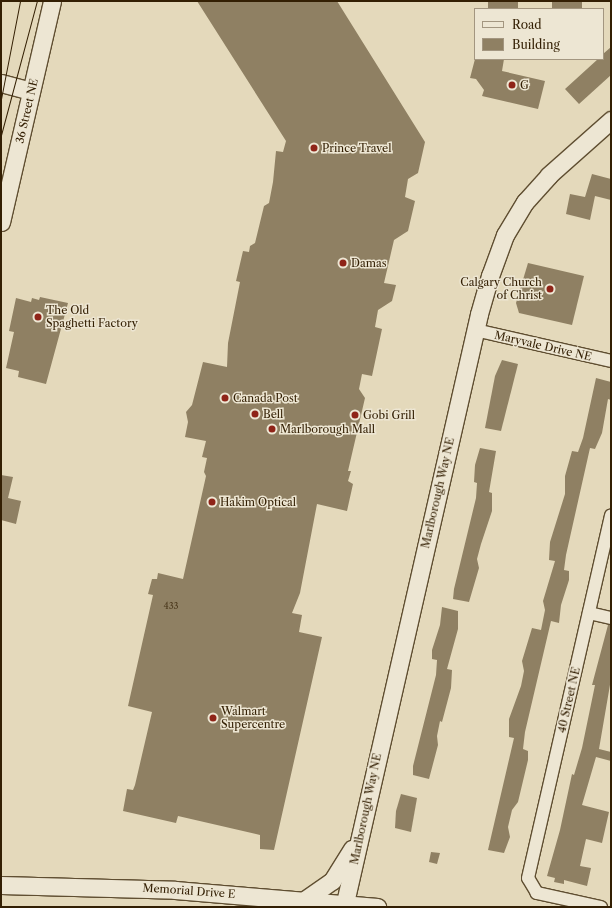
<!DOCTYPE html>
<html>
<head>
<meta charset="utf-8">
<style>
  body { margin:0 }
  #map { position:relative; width:612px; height:908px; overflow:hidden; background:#e4d9bb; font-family:"Libre Caslon Text",serif }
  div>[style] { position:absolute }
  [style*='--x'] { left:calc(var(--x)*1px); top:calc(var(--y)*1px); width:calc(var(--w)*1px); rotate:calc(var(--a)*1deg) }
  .building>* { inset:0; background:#8f8063; transform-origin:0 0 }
  .roads { filter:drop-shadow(1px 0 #5f4e31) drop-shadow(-1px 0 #5f4e31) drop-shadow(0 1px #5f4e31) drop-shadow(0 -1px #5f4e31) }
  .street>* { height:12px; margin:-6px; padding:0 6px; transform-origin:6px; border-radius:6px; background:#ede6d3 }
  .secondary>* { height:17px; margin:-8.5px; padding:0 8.5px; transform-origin:8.5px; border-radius:8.5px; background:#ede6d3 }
  .tram>* { height:1px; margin:-0.5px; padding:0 0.5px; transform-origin:0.5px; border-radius:0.5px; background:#331f03 }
  .dots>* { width:11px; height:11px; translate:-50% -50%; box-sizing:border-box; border:2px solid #ede6d3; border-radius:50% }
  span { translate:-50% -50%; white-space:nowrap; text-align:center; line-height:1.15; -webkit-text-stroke:3px #ede6d3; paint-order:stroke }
  .number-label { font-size:9px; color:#4a371b }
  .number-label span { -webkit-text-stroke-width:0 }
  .poi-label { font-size:11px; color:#331f03 }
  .left { translate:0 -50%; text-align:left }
  .right { translate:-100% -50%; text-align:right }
  .street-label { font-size:11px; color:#331f03 }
  .frame { position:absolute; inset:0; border:2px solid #331f03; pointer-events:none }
  .legend { position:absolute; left:474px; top:8px; width:130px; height:52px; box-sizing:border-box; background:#ede6d3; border:1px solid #a39680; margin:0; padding:5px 7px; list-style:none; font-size:12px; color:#331f03 }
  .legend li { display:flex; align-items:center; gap:8px; height:20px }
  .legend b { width:20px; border:1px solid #a39680 }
</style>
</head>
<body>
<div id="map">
  <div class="building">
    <div style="clip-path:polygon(197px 1px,337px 1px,425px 142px,418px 173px,408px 179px,405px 197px,415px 201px,408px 231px,394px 240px,384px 283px,396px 285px,392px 301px,378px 310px,375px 327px,382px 329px,372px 376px,362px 374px,359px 389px,365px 398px,348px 471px,351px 471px,348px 481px,353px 484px,347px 511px,317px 504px,300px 593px,292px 613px,302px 615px,299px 632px,322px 637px,274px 850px,260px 849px,260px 835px,178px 816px,176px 823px,123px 811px,127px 789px,133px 790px,135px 785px,152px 712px,128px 706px,153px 595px,148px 594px,152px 579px,157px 579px,158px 573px,183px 579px,206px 476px,204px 472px,207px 458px,202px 457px,206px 441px,185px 437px,188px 422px,186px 412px,192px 405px,203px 362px,227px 367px,228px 343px,240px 282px,236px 281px,243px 251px,249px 252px,250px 246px,255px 243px,264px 206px,269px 203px,273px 182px,276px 151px,283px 152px,286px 141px)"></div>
    <div style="left:488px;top:1px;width:30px;height:8px"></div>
    <div style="left:552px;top:1px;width:30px;height:8px"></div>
    <div style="clip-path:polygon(611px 47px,611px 75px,579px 104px,565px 89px,598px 59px,603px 59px,603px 54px)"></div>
    <div style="clip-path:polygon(475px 59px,504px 59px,502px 71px,545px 81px,538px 109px,482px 96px,484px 90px,476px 79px,470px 78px)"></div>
    <div style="clip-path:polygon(592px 174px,611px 179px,611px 200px,595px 196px,590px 220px,566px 214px,570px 194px,585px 197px)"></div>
    <div style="clip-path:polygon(528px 263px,584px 276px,572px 325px,519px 313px,516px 303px)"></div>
    <div style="clip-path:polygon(40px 297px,68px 303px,46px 384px,18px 377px,19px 371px,6px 368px,14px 332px,9px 331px,16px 298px,31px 302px,32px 298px,39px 300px)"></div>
    <div style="clip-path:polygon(502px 360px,518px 364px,501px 431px,485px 428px,495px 376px)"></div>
    <div style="clip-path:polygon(596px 378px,611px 382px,611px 400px,608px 399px,602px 433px,595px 449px,590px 448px,566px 555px,564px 570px,569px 571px,569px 580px,561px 605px,559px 623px,551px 621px,525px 732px,523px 749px,528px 751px,528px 760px,518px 802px,512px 810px,508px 827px,510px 837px,504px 853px,488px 850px,514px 738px,509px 737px,509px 719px,521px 686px,524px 671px,522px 661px,532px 628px,541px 630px,545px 610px,543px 601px,555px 561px,549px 560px,550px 542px,565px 494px,565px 476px,572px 451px,578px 452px,583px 438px)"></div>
    <div style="clip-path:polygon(480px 448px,496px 451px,489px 492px,492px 493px,492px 511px,481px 544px,477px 559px,479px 568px,469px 602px,453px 599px,454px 589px,476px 498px,477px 483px,474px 482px,475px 465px)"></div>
    <div style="clip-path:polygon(1px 475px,13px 477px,8px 498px,21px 501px,16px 524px,1px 520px)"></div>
    <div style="clip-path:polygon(442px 607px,458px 611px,458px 629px,447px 669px,452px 670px,451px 688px,442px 722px,440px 721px,437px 736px,438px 745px,429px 779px,413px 775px,413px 766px,436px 675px,437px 660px,432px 659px,432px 650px,440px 625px)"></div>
    <div style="clip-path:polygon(608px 625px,611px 625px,611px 679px,599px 749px,611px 752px,611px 761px,596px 757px,582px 805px,609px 812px,602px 843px,586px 839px,580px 866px,591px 868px,587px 886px,564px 880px,564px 884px,554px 882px,555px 878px,547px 876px,560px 830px,572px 774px,574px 775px,582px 748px,595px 685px,592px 685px)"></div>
    <div style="clip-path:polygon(401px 794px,417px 798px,411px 832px,395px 828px,396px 811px)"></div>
    <div style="clip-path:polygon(431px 852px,440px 853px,437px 864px,429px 862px)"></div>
  </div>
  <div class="roads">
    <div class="street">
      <div style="--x:475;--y:330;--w:139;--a:12.8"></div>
      <div style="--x:589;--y:613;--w:23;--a:13"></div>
      <div style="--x:601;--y:907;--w:66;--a:-167.7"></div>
      <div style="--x:537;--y:893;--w:17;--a:-121"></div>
      <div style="--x:528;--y:878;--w:372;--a:-77.1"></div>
    </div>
    <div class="secondary">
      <div style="--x:1;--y:83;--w:31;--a:15"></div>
      <div style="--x:1;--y:222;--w:227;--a:-77"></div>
      <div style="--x:1;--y:885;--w:174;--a:1.6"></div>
      <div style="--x:175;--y:890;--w:203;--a:4.8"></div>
      <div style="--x:306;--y:899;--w:32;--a:-35"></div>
      <div style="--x:332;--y:881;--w:38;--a:-58"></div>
      <div style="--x:344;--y:907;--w:608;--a:-77.17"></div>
      <div style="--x:479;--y:314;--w:40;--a:-74"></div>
      <div style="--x:490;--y:276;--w:44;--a:-69.9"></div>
      <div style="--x:505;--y:235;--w:39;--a:-59"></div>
      <div style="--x:525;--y:202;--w:36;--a:-48"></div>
      <div style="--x:549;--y:175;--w:83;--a:-41.6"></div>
    </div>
  </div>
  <div class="tram">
    <div style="--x:1;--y:99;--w:100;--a:-79"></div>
    <div style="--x:1;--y:135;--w:139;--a:-75"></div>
  </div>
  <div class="dots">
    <div style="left:512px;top:85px;background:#8f2418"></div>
    <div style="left:314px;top:148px;background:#8f2418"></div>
    <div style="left:343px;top:263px;background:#8f2418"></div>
    <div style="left:550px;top:289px;background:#8f2418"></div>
    <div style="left:38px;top:317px;background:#8f2418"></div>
    <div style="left:225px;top:398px;background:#8f2418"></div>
    <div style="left:255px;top:414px;background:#8f2418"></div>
    <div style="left:355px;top:415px;background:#8f2418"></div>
    <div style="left:272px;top:429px;background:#8f2418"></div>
    <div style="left:212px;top:502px;background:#8f2418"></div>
    <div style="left:213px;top:718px;background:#8f2418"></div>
  </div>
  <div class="number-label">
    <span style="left:171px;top:606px">433</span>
  </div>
  <div class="poi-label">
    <span class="left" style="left:520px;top:85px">G</span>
    <span class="left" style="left:322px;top:148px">Prince Travel</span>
    <span class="left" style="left:351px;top:263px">Damas</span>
    <span class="right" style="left:542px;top:289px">Calgary Church<br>of Christ</span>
    <span class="left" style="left:46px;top:317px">The Old<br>Spaghetti Factory</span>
    <span class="left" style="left:233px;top:398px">Canada Post</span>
    <span class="left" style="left:263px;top:414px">Bell</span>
    <span class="left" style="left:363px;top:415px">Gobi Grill</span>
    <span class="left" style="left:280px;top:429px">Marlborough Mall</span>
    <span class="left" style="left:220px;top:502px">Hakim Optical</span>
    <span class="left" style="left:221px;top:718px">Walmart<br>Supercentre</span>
  </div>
  <div class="street-label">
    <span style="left:27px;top:111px;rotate:-77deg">36 Street NE</span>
    <span style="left:543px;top:346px;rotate:13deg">Maryvale Drive NE</span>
    <span style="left:438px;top:493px;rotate:-77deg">Marlborough Way NE</span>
    <span style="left:569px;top:700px;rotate:-77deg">40 Street NE</span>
    <span style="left:366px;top:809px;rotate:-78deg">Marlborough Way NE</span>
    <span style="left:189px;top:891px;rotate:4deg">Memorial Drive E</span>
  </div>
  <div class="frame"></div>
  <ul class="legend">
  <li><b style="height:5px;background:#ede6d3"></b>Road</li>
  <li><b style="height:11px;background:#8f8063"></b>Building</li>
  </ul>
</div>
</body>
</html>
